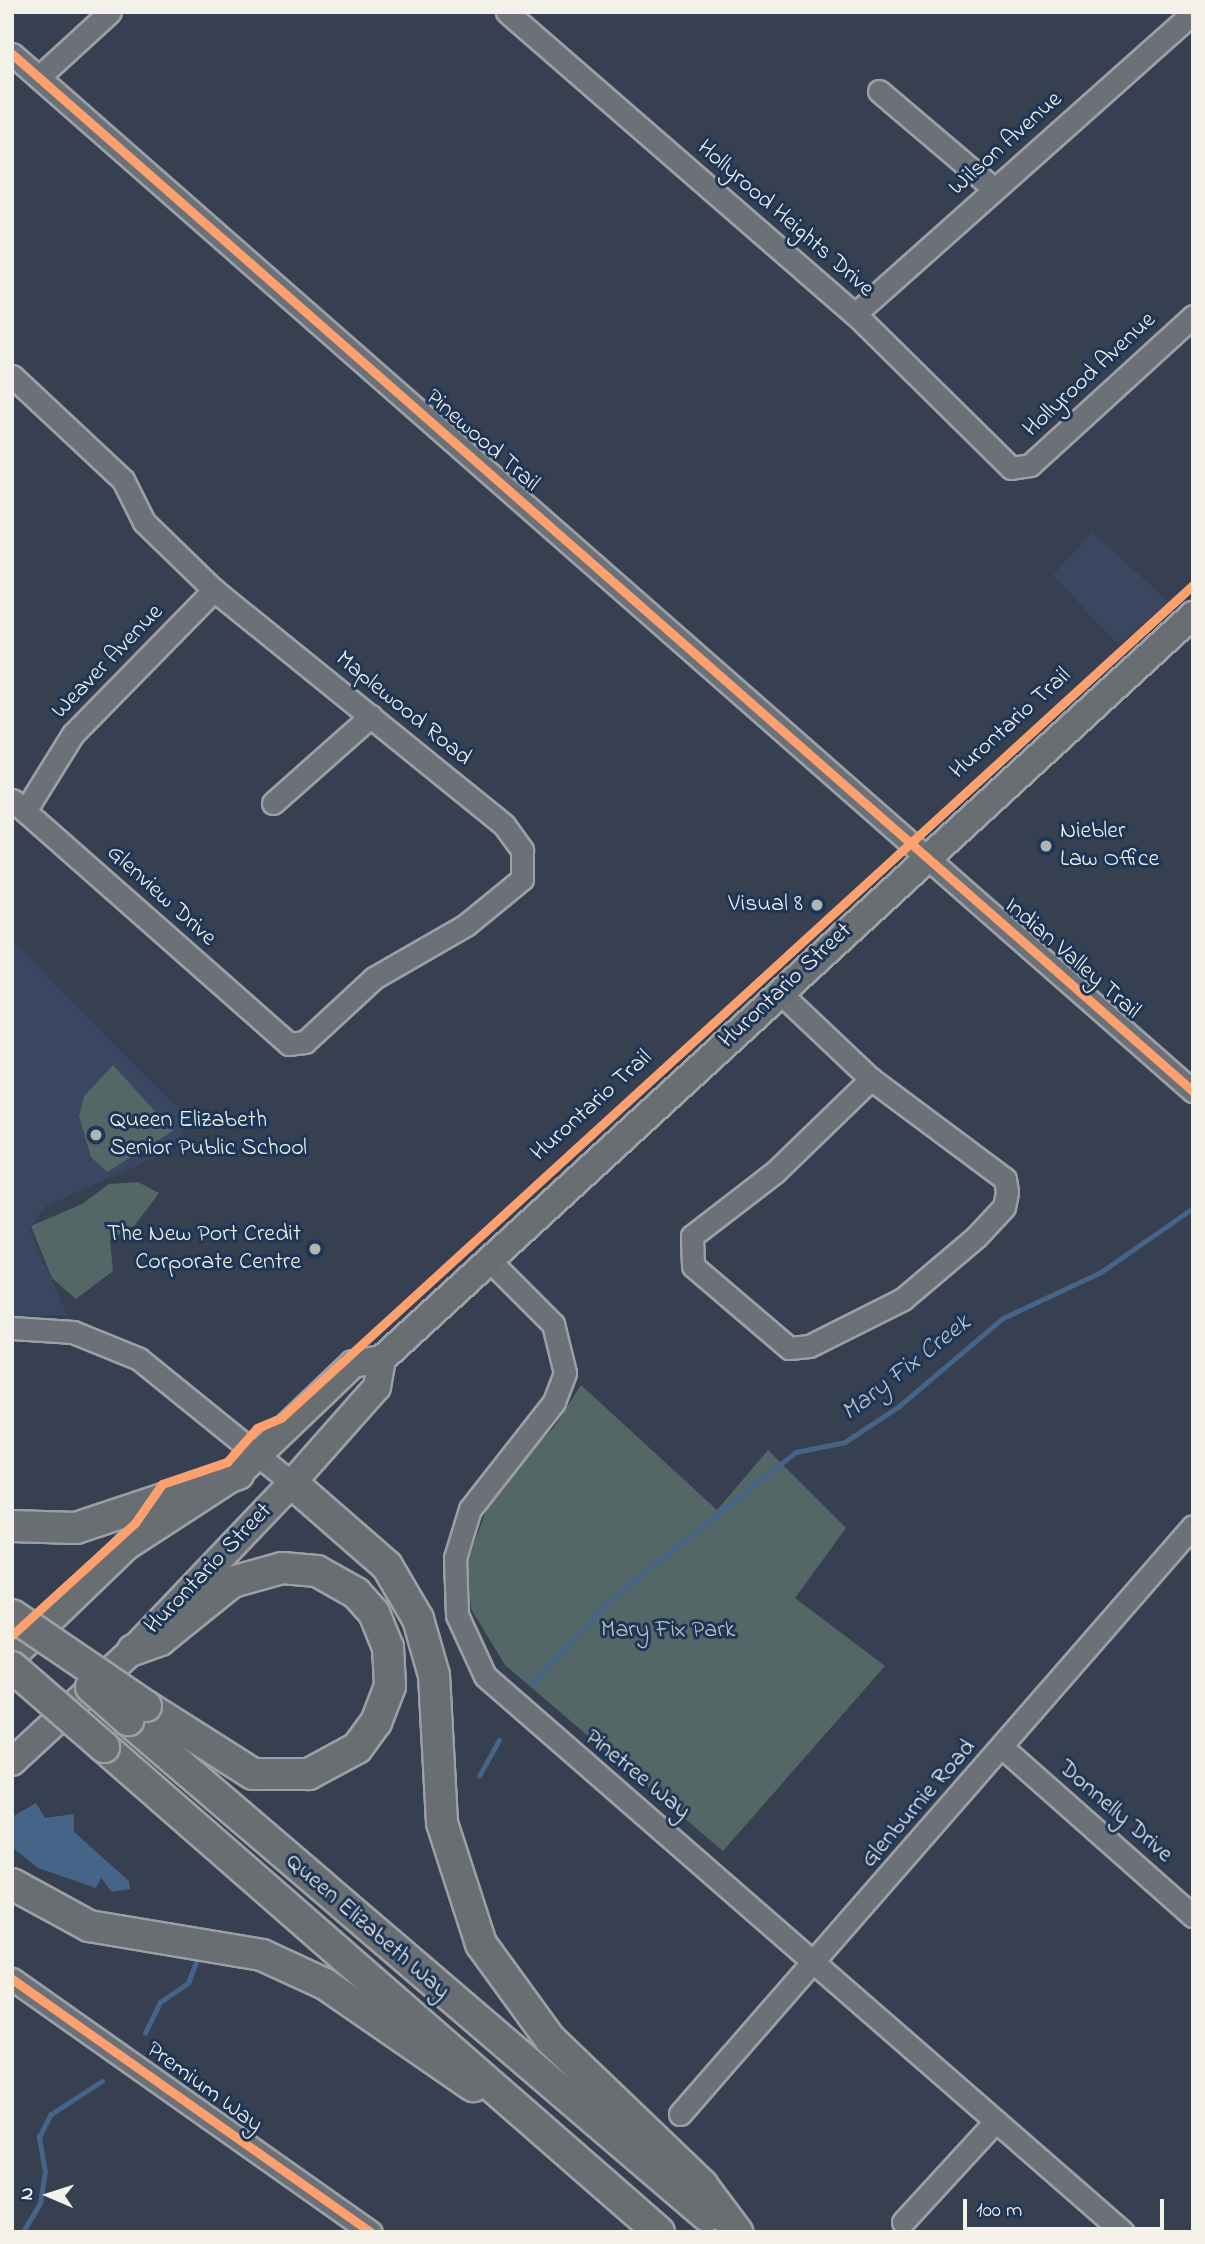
<!DOCTYPE html>
<html>
<head>
<meta charset="utf-8">
<style>
  body { margin:0 }
  #map { position:relative; width:1205px; height:2244px; overflow:hidden; background:#364051; font-family:"Indie Flower",sans-serif }
  div>[style] { position:absolute }
  [style*='--x'] { left:calc(var(--x)*1px); top:calc(var(--y)*1px); width:calc(var(--w)*1px); rotate:calc(var(--a)*1deg) }
  .built>* { inset:0; background:#3b4661 }
  .green>* { inset:0; background:#536766 }
  .water>* { inset:0; background:#456488 }
  .stream>* { height:4.5px; margin:-2.25px; padding:0 2.25px; transform-origin:2.25px; border-radius:2.25px; background:#456488 }
  .roads { filter:drop-shadow(2px 0 #9ca0a6) drop-shadow(-2px 0 #9ca0a6) drop-shadow(0 2px #9ca0a6) drop-shadow(0 -2px #9ca0a6) }
  .minor>* { height:21px; margin:-10.5px; padding:0 10.5px; transform-origin:10.5px; border-radius:10.5px; background:#6c7077 }
  .major>* { height:26px; margin:-13px; padding:0 13px; transform-origin:13px; border-radius:13px; background:#696e72 }
  .highway>* { height:30px; margin:-15px; padding:0 15px; transform-origin:15px; border-radius:15px; background:#696e72 }
  .bridges { filter:drop-shadow(2px 0 #9ca0a6) drop-shadow(-2px 0 #9ca0a6) drop-shadow(0 2px #9ca0a6) drop-shadow(0 -2px #9ca0a6) }
  .highway-bridge>* { height:30px; margin:-15px; padding:0 15px; transform-origin:15px; border-radius:15px; background:#696e72 }
  .cycleway>* { height:9px; margin:-4.5px; padding:0 4.5px; transform-origin:4.5px; border-radius:4.5px; background:#fca06f }
  .dots>* { width:19px; height:19px; translate:-50% -50%; box-sizing:border-box; border:4px solid #1d3557; border-radius:50% }
  span { translate:-50% -50%; white-space:nowrap; text-align:center; line-height:1.15; -webkit-text-stroke:6px #1d3557; paint-order:stroke }
  .street-label { font-size:24px; color:#f4f1e8 }
  .poi-label { font-size:24px; color:#f4f1e8 }
  .left { translate:0 -50%; text-align:left }
  .right { translate:-100% -50%; text-align:right }
  .park-label { font-size:24px; color:#bdc3bc }
  .water-label { font-size:26px; color:#b7c1c8; font-style:italic }
  .frame { position:absolute; inset:0; border:14px solid #f4f1e8; pointer-events:none }
  .north { position:absolute; left:14px; top:2160px; width:70px; height:70px; -webkit-text-stroke:5px #1d3557; paint-order:stroke; rotate:273deg; font-size:19px; font-weight:700; line-height:28px; text-align:center; color:#f4f1e8 }
  .north::after { content:''; display:block; margin:auto; width:24px; height:32px; background:#f4f1e8; clip-path:polygon(50% 0,100% 100%,50% 72%,0 100%) }
  .scale { position:absolute; left:963px; top:2199px; width:201px; height:32px; box-sizing:border-box; border:4px solid #f4f1e8; border-top:0; padding-left:9px; font-size:21px; line-height:24px; white-space:nowrap; color:#f4f1e8; -webkit-text-stroke:5px #1d3557; paint-order:stroke }
</style>
</head>
<body>
<div id="map">
  <div class="built">
    <div style="clip-path:polygon(1092px 532px,1169px 602px,1118px 645px,1053px 575px)"></div>
    <div style="clip-path:polygon(12px 941px,190px 1120px,172px 1150px,46px 1206px,29px 1228px,67px 1315px,12px 1316px)"></div>
  </div>
  <div class="green">
    <div style="clip-path:polygon(113px 1065px,173px 1131px,107px 1172px,91px 1157px,79px 1116px,84px 1096px)"></div>
    <div style="clip-path:polygon(138px 1182px,159px 1193px,135px 1225px,110px 1240px,113px 1271px,76px 1299px,52px 1278px,31px 1226px,82px 1204px,109px 1184px)"></div>
    <div style="clip-path:polygon(581px 1385px,717px 1510px,768px 1450px,846px 1528px,795px 1598px,885px 1666px,723px 1851px,505px 1665px,471px 1609px,467px 1563px,494px 1489px,554px 1427px)"></div>
  </div>
  <div class="water">
    <div style="clip-path:polygon(36px 1803px,45px 1818px,74px 1814px,74px 1832px,129px 1881px,130px 1889px,112px 1892px,101px 1878px,96px 1888px,38px 1868px,12px 1847px,12px 1817px)"></div>
  </div>
  <div class="stream">
    <div style="--x:531;--y:1684;--w:120;--a:-46.7"></div>
    <div style="--x:613;--y:1597;--w:233;--a:-38.4"></div>
    <div style="--x:796;--y:1452;--w:50;--a:-11.5"></div>
    <div style="--x:845;--y:1442;--w:64;--a:-33.4"></div>
    <div style="--x:898;--y:1407;--w:138;--a:-40.3"></div>
    <div style="--x:1003;--y:1318;--w:108;--a:-25.1"></div>
    <div style="--x:1101;--y:1272;--w:112;--a:-34.8"></div>
    <div style="--x:479;--y:1776;--w:41;--a:-60.9"></div>
    <div style="--x:145;--y:2033;--w:34;--a:-64"></div>
    <div style="--x:160;--y:2002;--w:34;--a:-34"></div>
    <div style="--x:188;--y:1983;--w:28;--a:-69"></div>
    <div style="--x:24;--y:2230;--w:31;--a:-59"></div>
    <div style="--x:40;--y:2203;--w:31;--a:-81"></div>
    <div style="--x:45;--y:2172;--w:36;--a:-100"></div>
    <div style="--x:39;--y:2137;--w:25;--a:-63"></div>
    <div style="--x:50;--y:2115;--w:62;--a:-33.2"></div>
  </div>
  <div class="roads">
    <div class="minor">
      <div style="--x:507;--y:12;--w:461;--a:41"></div>
      <div style="--x:855;--y:314;--w:219;--a:44.6"></div>
      <div style="--x:1011;--y:468;--w:19;--a:-9"></div>
      <div style="--x:1030;--y:465;--w:221;--a:-42.4"></div>
      <div style="--x:12;--y:54;--w:1572;--a:41.29"></div>
      <div style="--x:39;--y:77;--w:96;--a:-42.5"></div>
      <div style="--x:879;--y:91;--w:151;--a:40.4"></div>
      <div style="--x:855;--y:314;--w:453;--a:-41.7"></div>
      <div style="--x:12;--y:376;--w:152;--a:43.1"></div>
      <div style="--x:123;--y:480;--w:47;--a:63.4"></div>
      <div style="--x:144;--y:522;--w:98;--a:44.2"></div>
      <div style="--x:214;--y:590;--w:373;--a:39"></div>
      <div style="--x:504;--y:825;--w:31;--a:54"></div>
      <div style="--x:522;--y:850;--w:29;--a:90"></div>
      <div style="--x:522;--y:879;--w:72;--a:140.6"></div>
      <div style="--x:466;--y:925;--w:106;--a:150.1"></div>
      <div style="--x:374;--y:978;--w:94;--a:137.2"></div>
      <div style="--x:305;--y:1042;--w:16;--a:173"></div>
      <div style="--x:289;--y:1044;--w:369;--a:-138.6"></div>
      <div style="--x:273;--y:803;--w:131;--a:-41.6"></div>
      <div style="--x:25;--y:811;--w:91;--a:-58.1"></div>
      <div style="--x:73;--y:734;--w:202;--a:-45.6"></div>
      <div style="--x:779;--y:992;--w:127;--a:43.4"></div>
      <div style="--x:871;--y:1079;--w:167;--a:36.7"></div>
      <div style="--x:1005;--y:1179;--w:13;--a:81"></div>
      <div style="--x:1007;--y:1192;--w:15;--a:101"></div>
      <div style="--x:1004;--y:1207;--w:41;--a:133"></div>
      <div style="--x:976;--y:1237;--w:96;--a:139.7"></div>
      <div style="--x:903;--y:1299;--w:105;--a:153.4"></div>
      <div style="--x:809;--y:1346;--w:20;--a:174"></div>
      <div style="--x:789;--y:1348;--w:126;--a:-139.5"></div>
      <div style="--x:693;--y:1266;--w:30;--a:-92"></div>
      <div style="--x:692;--y:1236;--w:105;--a:-37.6"></div>
      <div style="--x:775;--y:1172;--w:134;--a:-44.1"></div>
      <div style="--x:489;--y:1260;--w:91;--a:45"></div>
      <div style="--x:553;--y:1324;--w:50;--a:76.2"></div>
      <div style="--x:565;--y:1373;--w:31;--a:111"></div>
      <div style="--x:554;--y:1402;--w:136;--a:128.1"></div>
      <div style="--x:470;--y:1509;--w:51;--a:107"></div>
      <div style="--x:455;--y:1558;--w:57;--a:88"></div>
      <div style="--x:457;--y:1615;--w:67;--a:65.3"></div>
      <div style="--x:485;--y:1676;--w:846;--a:41.07"></div>
      <div style="--x:12;--y:1328;--w:61;--a:3.8"></div>
      <div style="--x:73;--y:1332;--w:71;--a:22.2"></div>
      <div style="--x:139;--y:1359;--w:197;--a:39"></div>
      <div style="--x:1003;--y:1748;--w:254;--a:41.5"></div>
      <div style="--x:12;--y:1979;--w:439;--a:35.2"></div>
      <div style="--x:680;--y:2114;--w:780;--a:-48.9"></div>
      <div style="--x:903;--y:2222;--w:136;--a:-47.4"></div>
    </div>
    <div class="major">
      <div style="--x:12;--y:1657;--w:160;--a:-44"></div>
      <div style="--x:127;--y:1546;--w:132;--a:-33"></div>
      <div style="--x:238;--y:1474;--w:159;--a:-43.7"></div>
      <div style="--x:353;--y:1364;--w:29;--a:-10"></div>
      <div style="--x:382;--y:1359;--w:1101;--a:-42.53"></div>
      <div style="--x:12;--y:1762;--w:165;--a:-42.8"></div>
      <div style="--x:133;--y:1650;--w:231;--a:-46.4"></div>
      <div style="--x:292;--y:1483;--w:128;--a:-48.5"></div>
      <div style="--x:377;--y:1387;--w:28;--a:-80"></div>
    </div>
    <div class="highway">
      <div style="--x:292;--y:1483;--w:126;--a:41.1"></div>
      <div style="--x:387;--y:1566;--w:61;--a:59.7"></div>
      <div style="--x:418;--y:1619;--w:58;--a:74.1"></div>
      <div style="--x:434;--y:1675;--w:148;--a:86.9"></div>
      <div style="--x:442;--y:1823;--w:127;--a:72.1"></div>
      <div style="--x:481;--y:1944;--w:117;--a:54"></div>
      <div style="--x:550;--y:2039;--w:211;--a:43.8"></div>
      <div style="--x:702;--y:2185;--w:59;--a:53.3"></div>
      <div style="--x:12;--y:1526;--w:64;--a:1.8"></div>
      <div style="--x:76;--y:1528;--w:171;--a:-18.4"></div>
      <div style="--x:133;--y:1650;--w:29;--a:-20"></div>
      <div style="--x:160;--y:1640;--w:92;--a:-38.9"></div>
      <div style="--x:232;--y:1582;--w:52;--a:-15.6"></div>
      <div style="--x:282;--y:1568;--w:35;--a:5"></div>
      <div style="--x:317;--y:1571;--w:45;--a:29.4"></div>
      <div style="--x:356;--y:1593;--w:27;--a:48"></div>
      <div style="--x:374;--y:1613;--w:37;--a:68"></div>
      <div style="--x:388;--y:1647;--w:39;--a:87"></div>
      <div style="--x:390;--y:1686;--w:39;--a:111"></div>
      <div style="--x:376;--y:1722;--w:32;--a:126"></div>
      <div style="--x:357;--y:1748;--w:55;--a:151.6"></div>
      <div style="--x:309;--y:1774;--w:56;--a:180"></div>
      <div style="--x:253;--y:1774;--w:127;--a:-147.6"></div>
      <div style="--x:128;--y:1720;--w:762;--a:40.58"></div>
      <div style="--x:104;--y:1747;--w:737;--a:41.15"></div>
      <div style="--x:12;--y:1884;--w:88;--a:28.6"></div>
      <div style="--x:89;--y:1926;--w:175;--a:9.5"></div>
      <div style="--x:262;--y:1955;--w:69;--a:24.7"></div>
      <div style="--x:325;--y:1984;--w:180;--a:34.6"></div>
    </div>
  </div>
  <div class="bridges">
    <div class="highway-bridge">
      <div style="--x:12;--y:1615;--w:162;--a:34.2"></div>
      <div style="--x:12;--y:1667;--w:122;--a:41"></div>
      <div style="--x:91;--y:1687;--w:50;--a:41.7"></div>
    </div>
  </div>
  <div class="cycleway">
    <div style="--x:12;--y:54;--w:1572;--a:41.29"></div>
    <div style="--x:12;--y:1635;--w:166;--a:-42.3"></div>
    <div style="--x:135;--y:1523;--w:47;--a:-55.3"></div>
    <div style="--x:162;--y:1484;--w:69;--a:-18.7"></div>
    <div style="--x:227;--y:1462;--w:45;--a:-48.6"></div>
    <div style="--x:257;--y:1428;--w:26;--a:-23"></div>
    <div style="--x:281;--y:1418;--w:1235;--a:-42.41"></div>
    <div style="--x:12;--y:1979;--w:439;--a:35.2"></div>
  </div>
  <div class="dots">
    <div style="left:1046px;top:846px;background:#b2b3b3"></div>
    <div style="left:817px;top:905px;background:#b2b3b3"></div>
    <div style="left:96px;top:1135px;background:#b2b3b3"></div>
    <div style="left:315px;top:1249px;background:#b2b3b3"></div>
  </div>
  <div class="street-label">
    <span style="left:1006px;top:144px;rotate:-42deg">Wilson Avenue</span>
    <span style="left:785px;top:219px;rotate:41deg">Hollyrood Heights Drive</span>
    <span style="left:1090px;top:375px;rotate:-43deg">Hollyrood Avenue</span>
    <span style="left:482px;top:441px;rotate:41deg">Pinewood Trail</span>
    <span style="left:108px;top:662px;rotate:-46deg">Weaver Avenue</span>
    <span style="left:403px;top:709px;rotate:39deg">Maplewood Road</span>
    <span style="left:1011px;top:724px;rotate:-42deg">Hurontario Trail</span>
    <span style="left:161px;top:896px;rotate:42deg">Glenview Drive</span>
    <span style="left:1072px;top:959px;rotate:41deg">Indian Valley Trail</span>
    <span style="left:786px;top:986px;rotate:-43deg">Hurontario Street</span>
    <span style="left:592px;top:1106px;rotate:-42deg">Hurontario Trail</span>
    <span style="left:209px;top:1569px;rotate:-46deg">Hurontario Street</span>
    <span style="left:637px;top:1775px;rotate:39deg">Pinetree Way</span>
    <span style="left:919px;top:1804px;rotate:-49deg">Glenburnie Road</span>
    <span style="left:1115px;top:1812px;rotate:41deg">Donnelly Drive</span>
    <span style="left:367px;top:1927px;rotate:41deg">Queen Elizabeth Way</span>
    <span style="left:204px;top:2088px;rotate:36deg">Premium Way</span>
  </div>
  <div class="poi-label">
    <span class="left" style="left:1060px;top:846px">Niebler<br>Law Office</span>
    <span class="right" style="left:803px;top:905px">Visual 8</span>
    <span class="left" style="left:110px;top:1135px">Queen Elizabeth<br>Senior Public School</span>
    <span class="right" style="left:301px;top:1249px">The New Port Credit<br>Corporate Centre</span>
  </div>
  <div class="park-label">
    <span style="left:668px;top:1631px">Mary Fix Park</span>
  </div>
  <div class="water-label">
    <span style="left:907px;top:1369px;rotate:-38deg">Mary Fix Creek</span>
  </div>
  <div class="frame"></div>
  <div class="north">N</div>
  <div class="scale">100 m</div>
</div>
</body>
</html>
